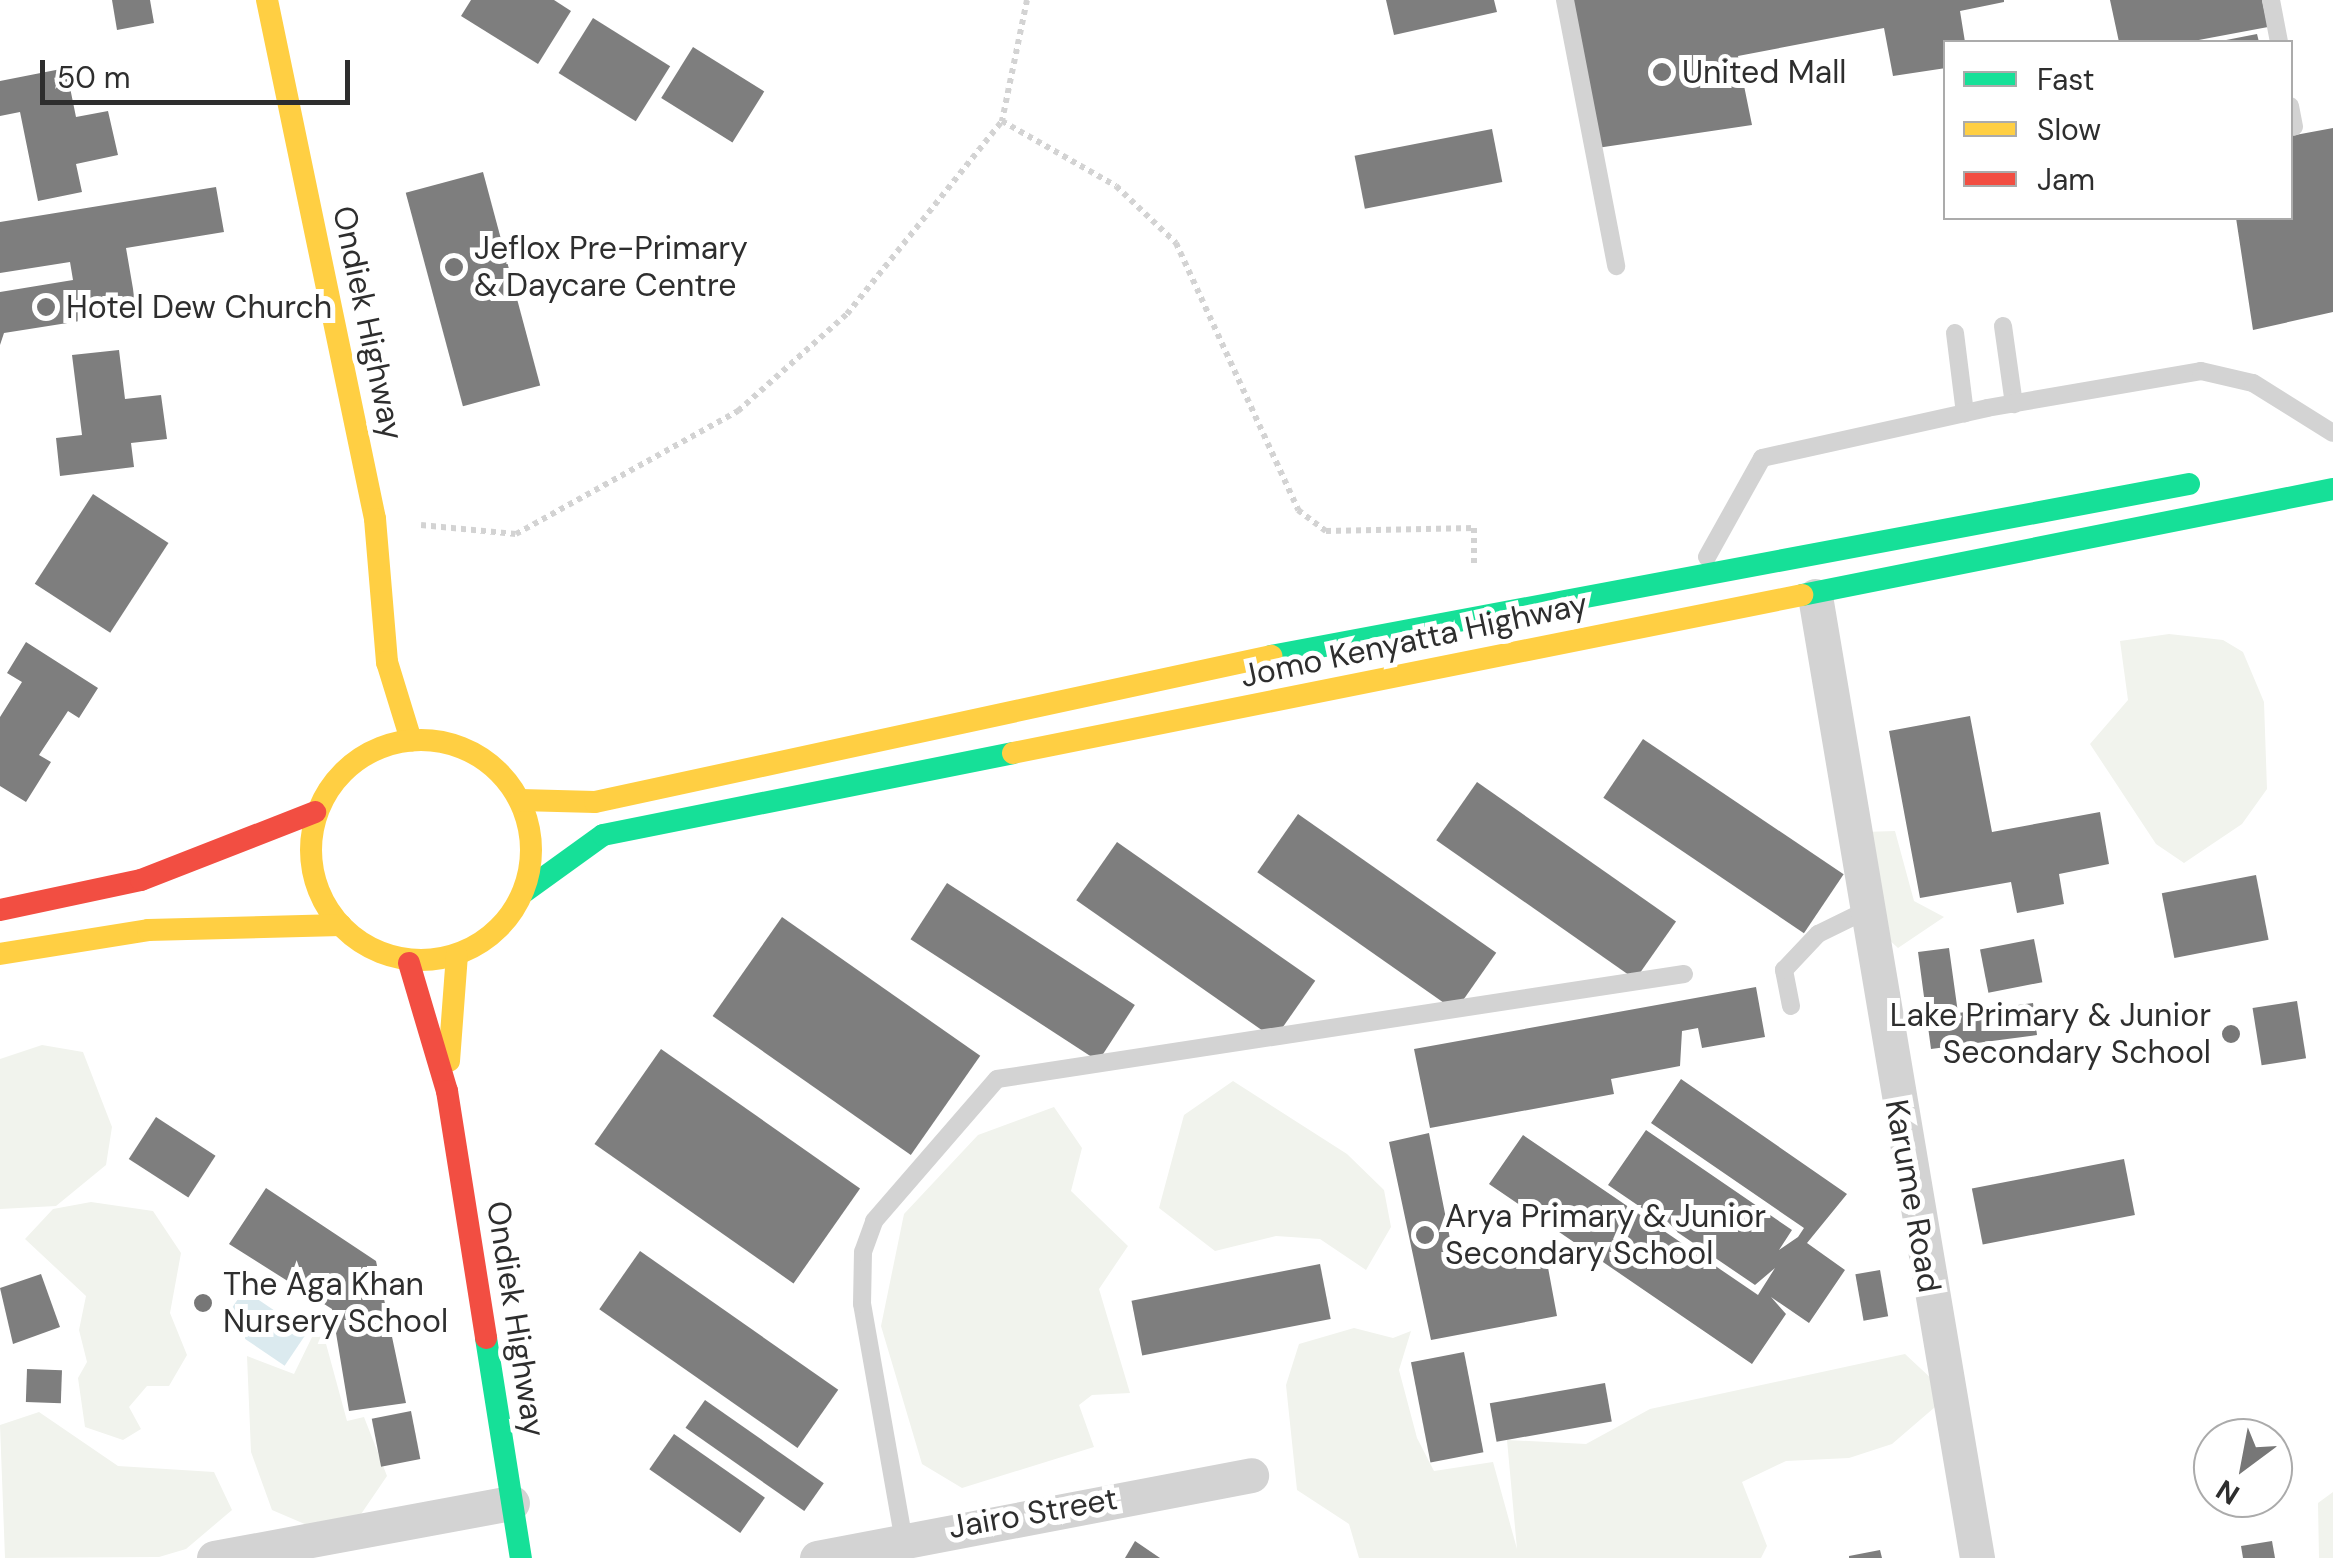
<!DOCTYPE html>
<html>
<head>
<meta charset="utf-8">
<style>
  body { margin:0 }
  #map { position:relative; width:2333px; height:1558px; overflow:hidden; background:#fff; font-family:"DM Sans",sans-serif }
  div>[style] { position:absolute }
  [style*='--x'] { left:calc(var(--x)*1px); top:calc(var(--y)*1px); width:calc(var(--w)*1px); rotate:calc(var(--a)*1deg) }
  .green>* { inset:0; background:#f1f3ed }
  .water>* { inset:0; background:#dbeaef; transform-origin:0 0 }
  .building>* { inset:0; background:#7e7e7e; transform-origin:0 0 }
  .path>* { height:6px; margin-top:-3px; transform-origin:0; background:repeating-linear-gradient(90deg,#d3d3d3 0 5px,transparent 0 10px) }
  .lane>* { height:18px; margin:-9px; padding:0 9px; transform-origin:9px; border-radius:9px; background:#d3d3d3 }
  .street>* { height:35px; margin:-17.5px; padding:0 17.5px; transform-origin:17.5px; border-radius:17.5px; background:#d3d3d3 }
  .fast>* { height:22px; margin:-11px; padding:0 11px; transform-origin:11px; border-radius:11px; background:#16e098 }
  .slow>* { height:22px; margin:-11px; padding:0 11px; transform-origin:11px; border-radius:11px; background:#ffcf43 }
  .slow>.ring { margin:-11px; padding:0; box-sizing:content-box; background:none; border:22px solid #ffcf43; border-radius:50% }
  .jam>* { height:22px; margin:-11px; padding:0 11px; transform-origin:11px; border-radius:11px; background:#f24e42 }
  .dots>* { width:28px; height:28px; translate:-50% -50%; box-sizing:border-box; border:5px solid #fff; border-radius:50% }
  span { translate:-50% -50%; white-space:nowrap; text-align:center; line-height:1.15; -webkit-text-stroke:10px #fff; paint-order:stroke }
  .poi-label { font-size:32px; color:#2e2e2e }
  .left { translate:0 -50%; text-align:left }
  .right { translate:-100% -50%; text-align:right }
  .street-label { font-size:32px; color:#2e2e2e }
  .legend { position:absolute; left:1943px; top:40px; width:350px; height:180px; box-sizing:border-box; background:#fff; border:2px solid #ababab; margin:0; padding:12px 18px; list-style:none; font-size:30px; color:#2e2e2e }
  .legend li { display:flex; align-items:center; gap:20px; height:50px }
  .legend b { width:50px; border:2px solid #ababab }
  .north { position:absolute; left:2193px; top:1418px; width:100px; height:100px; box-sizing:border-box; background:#fff; border:2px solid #ababab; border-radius:50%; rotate:212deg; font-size:28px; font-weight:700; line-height:40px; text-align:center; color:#2e2e2e }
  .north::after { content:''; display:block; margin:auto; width:35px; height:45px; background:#777; clip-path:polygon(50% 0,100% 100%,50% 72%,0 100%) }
  .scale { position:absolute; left:40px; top:60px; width:310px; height:45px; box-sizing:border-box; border:5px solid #2e2e2e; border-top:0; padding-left:12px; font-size:30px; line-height:35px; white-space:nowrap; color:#2e2e2e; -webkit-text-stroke:8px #fff; paint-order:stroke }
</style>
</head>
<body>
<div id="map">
  <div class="green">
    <div style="clip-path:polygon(2169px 634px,2223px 640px,2243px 652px,2264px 702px,2267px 789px,2242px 824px,2184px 863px,2156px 844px,2090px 744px,2128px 700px,2120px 641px)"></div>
    <div style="clip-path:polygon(1895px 831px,1914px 901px,1944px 917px,1898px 948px,1874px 926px,1864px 832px)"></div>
    <div style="clip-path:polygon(42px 1045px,83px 1052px,112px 1127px,106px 1165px,56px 1206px,0 1209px,0 1059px)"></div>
    <div style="clip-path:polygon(1233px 1081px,1347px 1154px,1384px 1190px,1391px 1227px,1366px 1270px,1320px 1239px,1276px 1236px,1215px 1251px,1159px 1208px,1184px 1115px)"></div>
    <div style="clip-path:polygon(1054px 1107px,1082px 1148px,1071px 1191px,1128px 1246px,1099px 1289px,1130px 1393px,1092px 1395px,1079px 1405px,1094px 1447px,962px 1488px,922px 1464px,881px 1326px,904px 1214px,978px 1135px)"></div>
    <div style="clip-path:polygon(91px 1202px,153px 1211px,181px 1253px,170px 1313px,187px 1355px,169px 1386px,147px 1386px,129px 1407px,141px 1429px,123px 1440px,85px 1427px,78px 1378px,87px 1362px,79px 1330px,86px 1296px,25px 1239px,53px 1209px)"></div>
    <div style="clip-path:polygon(1354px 1328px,1393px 1338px,1411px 1331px,1399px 1370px,1417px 1438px,1434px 1471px,1493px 1462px,1517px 1549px,1507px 1440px,1586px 1444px,1650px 1409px,1905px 1354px,1949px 1395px,1892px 1444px,1849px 1458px,1786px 1461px,1742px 1482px,1767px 1546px,1761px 1558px,1359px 1558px,1349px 1524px,1297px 1490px,1286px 1385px,1299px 1344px)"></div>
    <div style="clip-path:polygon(314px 1333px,325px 1340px,347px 1421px,364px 1417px,387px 1476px,357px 1520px,307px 1525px,272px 1510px,251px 1452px,247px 1356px,294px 1374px)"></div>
    <div style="clip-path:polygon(39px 1412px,118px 1466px,214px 1472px,232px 1510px,186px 1549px,159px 1557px,5px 1558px,0 1425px)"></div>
    <div style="clip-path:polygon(2333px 1492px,2333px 1558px,2319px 1558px,2318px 1503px)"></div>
  </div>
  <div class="water">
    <div style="left:244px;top:1290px;width:76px;height:40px;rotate:34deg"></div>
  </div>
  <div class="building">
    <div style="clip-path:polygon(112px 0,150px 0,154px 23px,117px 30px)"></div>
    <div style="clip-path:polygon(471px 0,554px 0,571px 11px,538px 64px,461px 16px)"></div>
    <div style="clip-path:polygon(1386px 0,1494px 0,1497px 12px,1394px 35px)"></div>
    <div style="clip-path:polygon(1570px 0,2004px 0,2004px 2px,1960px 11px,1965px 42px,1946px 42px,1946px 68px,1893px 76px,1884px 28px,1738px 56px,1752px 125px,1597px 148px)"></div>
    <div style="clip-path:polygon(2110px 0,2262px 0,2268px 27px,2188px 42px,2119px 42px)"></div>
    <div style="left:593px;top:18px;width:91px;height:65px;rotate:32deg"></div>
    <div style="clip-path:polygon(2257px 34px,2259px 42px,2222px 42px,2221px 41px)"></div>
    <div style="left:693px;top:47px;width:84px;height:60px;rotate:32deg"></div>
    <div style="clip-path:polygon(66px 68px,76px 117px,108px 111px,118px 155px,76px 164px,82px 192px,38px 201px,20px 112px,0 116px,0 81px)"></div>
    <div style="clip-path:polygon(2333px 128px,2333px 312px,2253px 330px,2236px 218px,2290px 218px,2290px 136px)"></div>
    <div style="left:1492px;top:129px;width:54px;height:140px;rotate:79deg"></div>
    <div style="left:483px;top:172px;width:221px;height:80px;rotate:75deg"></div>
    <div style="clip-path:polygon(216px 187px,224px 232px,126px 248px,137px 312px,4px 333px,0 345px,0 292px,73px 280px,70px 262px,0 273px,0 222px)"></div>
    <div style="clip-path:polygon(119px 350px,125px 399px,161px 395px,167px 439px,131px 443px,134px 467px,60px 476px,56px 438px,82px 435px,72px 355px)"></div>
    <div style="left:93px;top:494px;width:90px;height:107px;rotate:33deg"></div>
    <div style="clip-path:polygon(26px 642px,98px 688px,79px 718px,68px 711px,39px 755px,51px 762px,26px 802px,0 786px,0 717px,22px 682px,7px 673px)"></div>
    <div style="clip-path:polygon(1970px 716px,1992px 832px,2100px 812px,2109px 864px,2059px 874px,2064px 904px,2017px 913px,2011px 882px,1920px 898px,1889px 731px)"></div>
    <div style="left:1643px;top:739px;width:242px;height:71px;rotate:34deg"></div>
    <div style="left:1477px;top:782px;width:243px;height:71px;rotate:35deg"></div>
    <div style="left:1298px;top:814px;width:242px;height:71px;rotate:35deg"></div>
    <div style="left:1117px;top:842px;width:242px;height:71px;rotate:35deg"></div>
    <div style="left:2256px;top:875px;width:66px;height:96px;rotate:79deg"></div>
    <div style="left:947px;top:883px;width:224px;height:67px;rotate:33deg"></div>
    <div style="left:782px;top:917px;width:242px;height:121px;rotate:35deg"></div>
    <div style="left:2034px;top:939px;width:44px;height:55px;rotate:79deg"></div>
    <div style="clip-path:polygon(1949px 948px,1958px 1013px,2033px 1003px,2037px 1035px,1931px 1049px,1918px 952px)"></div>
    <div style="clip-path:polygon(1756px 987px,1765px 1037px,1702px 1048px,1698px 1028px,1682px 1031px,1680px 1066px,1611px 1079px,1614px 1094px,1430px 1128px,1414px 1049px)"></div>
    <div style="left:2297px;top:1001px;width:58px;height:45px;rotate:81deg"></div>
    <div style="left:661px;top:1049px;width:243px;height:116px;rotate:35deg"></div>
    <div style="clip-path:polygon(1681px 1079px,1847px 1194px,1807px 1243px,1845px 1270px,1809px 1323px,1771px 1297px,1786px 1314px,1752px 1364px,1489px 1184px,1523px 1135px,1758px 1295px,1775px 1268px,1755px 1285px,1608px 1185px,1646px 1130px,1792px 1230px,1779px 1250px,1798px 1237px,1804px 1228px,1651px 1123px)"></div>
    <div style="left:156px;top:1117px;width:71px;height:50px;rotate:33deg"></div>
    <div style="clip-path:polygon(1429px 1133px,1455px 1264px,1544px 1246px,1557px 1316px,1431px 1340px,1389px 1142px)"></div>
    <div style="left:2124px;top:1159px;width:57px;height:155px;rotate:79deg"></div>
    <div style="clip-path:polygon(266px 1188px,376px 1261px,406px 1403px,349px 1411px,332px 1309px,229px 1244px)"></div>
    <div style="left:640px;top:1251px;width:242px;height:71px;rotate:35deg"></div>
    <div style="left:1320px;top:1264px;width:56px;height:192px;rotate:79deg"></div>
    <div style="left:1880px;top:1270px;width:47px;height:25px;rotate:80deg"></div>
    <div style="clip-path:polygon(41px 1274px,60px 1327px,13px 1344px,0 1288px)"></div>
    <div style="left:1464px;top:1352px;width:102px;height:54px;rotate:79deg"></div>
    <div style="left:27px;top:1369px;width:35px;height:33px;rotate:2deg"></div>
    <div style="left:1605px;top:1383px;width:39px;height:117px;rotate:80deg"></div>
    <div style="left:705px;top:1400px;width:145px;height:34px;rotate:35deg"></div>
    <div style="left:411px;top:1411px;width:49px;height:40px;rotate:79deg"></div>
    <div style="left:674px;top:1434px;width:111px;height:43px;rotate:35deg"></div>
    <div style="clip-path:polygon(1135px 1541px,1160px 1558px,1125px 1558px)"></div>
    <div style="clip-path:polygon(2272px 1541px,2275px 1558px,2243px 1558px,2241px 1546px)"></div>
    <div style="clip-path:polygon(1880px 1550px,1882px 1558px,1849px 1558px,1849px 1556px)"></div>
  </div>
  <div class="path">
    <div style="--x:1027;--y:0;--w:124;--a:101.7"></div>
    <div style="--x:1002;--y:121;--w:131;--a:29.7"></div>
    <div style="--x:1116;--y:186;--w:83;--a:43.5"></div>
    <div style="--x:1176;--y:243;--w:294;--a:65.4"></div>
    <div style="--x:1298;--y:510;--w:35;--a:37"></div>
    <div style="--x:1326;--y:531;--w:148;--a:-1.2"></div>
    <div style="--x:1474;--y:528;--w:40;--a:90"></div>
    <div style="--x:421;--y:525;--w:95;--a:5.4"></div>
    <div style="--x:516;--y:534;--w:254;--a:-29"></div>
    <div style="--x:738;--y:411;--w:146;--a:-41.7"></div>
    <div style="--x:847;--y:314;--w:248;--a:-51.2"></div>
  </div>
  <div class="lane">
    <div style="--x:1565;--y:0;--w:271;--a:79.1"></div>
    <div style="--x:2271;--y:0;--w:43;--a:79.2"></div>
    <div style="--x:2290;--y:106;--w:21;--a:79"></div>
    <div style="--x:2003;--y:326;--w:79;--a:82"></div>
    <div style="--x:1955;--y:333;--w:81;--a:82.9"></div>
    <div style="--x:1707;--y:557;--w:113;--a:-60.9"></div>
    <div style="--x:1762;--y:458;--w:230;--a:-12.5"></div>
    <div style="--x:1987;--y:408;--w:217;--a:-9.8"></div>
    <div style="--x:2201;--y:371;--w:53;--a:13"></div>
    <div style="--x:2253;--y:383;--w:94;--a:32"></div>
    <div style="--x:1791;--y:1006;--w:37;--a:-101"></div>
    <div style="--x:1784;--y:970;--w:50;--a:-46.6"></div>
    <div style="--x:1818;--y:934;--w:50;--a:-26.1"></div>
    <div style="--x:903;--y:1536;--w:236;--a:-100"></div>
    <div style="--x:862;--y:1304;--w:52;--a:-88.9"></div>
    <div style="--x:863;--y:1252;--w:33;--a:-70"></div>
    <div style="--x:874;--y:1221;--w:188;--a:-49.1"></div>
    <div style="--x:997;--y:1079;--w:695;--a:-8.69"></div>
  </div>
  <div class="street">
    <div style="--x:1815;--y:596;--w:976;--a:80.44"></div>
    <div style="--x:214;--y:1558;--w:303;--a:-10.5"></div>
    <div style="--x:817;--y:1558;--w:442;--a:-10.8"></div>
  </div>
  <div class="fast">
    <div style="--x:1802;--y:595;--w:541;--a:-11.29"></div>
    <div style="--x:1271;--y:656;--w:934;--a:-10.61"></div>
    <div style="--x:524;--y:892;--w:97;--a:-35.8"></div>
    <div style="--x:603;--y:835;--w:418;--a:-11.3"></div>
    <div style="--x:486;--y:1338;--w:223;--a:81"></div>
  </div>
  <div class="slow">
    <div style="--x:267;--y:0;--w:530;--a:78.24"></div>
    <div style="--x:375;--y:519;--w:144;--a:85.2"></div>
    <div style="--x:387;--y:662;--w:82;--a:72.9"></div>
    <div class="ring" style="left:311px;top:740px;width:198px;height:198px"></div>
    <div style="--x:1013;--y:753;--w:805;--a:-11.32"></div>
    <div style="--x:520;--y:800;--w:75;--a:1.5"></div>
    <div style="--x:595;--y:802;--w:692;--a:-12.19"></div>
    <div style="--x:0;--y:954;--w:150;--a:-9.2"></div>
    <div style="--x:148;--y:930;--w:193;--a:-1.5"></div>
    <div style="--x:449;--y:1061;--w:106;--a:-85.7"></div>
  </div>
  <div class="jam">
    <div style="--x:0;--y:910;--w:144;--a:-12"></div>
    <div style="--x:141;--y:880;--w:187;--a:-21.3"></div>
    <div style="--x:409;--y:963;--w:134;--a:73.5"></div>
    <div style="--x:447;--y:1091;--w:250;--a:81"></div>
  </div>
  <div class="dots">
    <div style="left:1662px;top:72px;background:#777"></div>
    <div style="left:454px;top:267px;background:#777"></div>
    <div style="left:46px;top:307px;background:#777"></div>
    <div style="left:2231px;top:1034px;background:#777"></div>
    <div style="left:1425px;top:1235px;background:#777"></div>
    <div style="left:203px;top:1303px;background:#777"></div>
  </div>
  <div class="poi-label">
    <span class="left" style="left:1682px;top:72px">United Mall</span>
    <span class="left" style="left:474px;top:267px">Jeflox Pre-Primary<br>&amp; Daycare Centre</span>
    <span class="left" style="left:66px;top:307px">Hotel Dew Church</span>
    <span class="right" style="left:2211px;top:1034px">Lake Primary &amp; Junior<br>Secondary School</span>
    <span class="left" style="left:1445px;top:1235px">Arya Primary &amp; Junior<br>Secondary School</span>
    <span class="left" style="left:223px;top:1303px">The Aga Khan<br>Nursery School</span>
  </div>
  <div class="street-label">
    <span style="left:368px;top:323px;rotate:78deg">Ondiek Highway</span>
    <span style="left:1414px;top:640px;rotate:-12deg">Jomo Kenyatta Highway</span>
    <span style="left:1913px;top:1196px;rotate:80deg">Karume Road</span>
    <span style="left:516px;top:1319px;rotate:81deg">Ondiek Highway</span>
    <span style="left:1033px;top:1513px;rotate:-10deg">Jairo Street</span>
  </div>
  <ul class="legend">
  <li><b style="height:12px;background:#16e098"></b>Fast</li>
  <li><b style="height:12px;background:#ffcf43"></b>Slow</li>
  <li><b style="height:12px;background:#f24e42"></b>Jam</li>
  </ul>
  <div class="north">N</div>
  <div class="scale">50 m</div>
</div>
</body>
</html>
